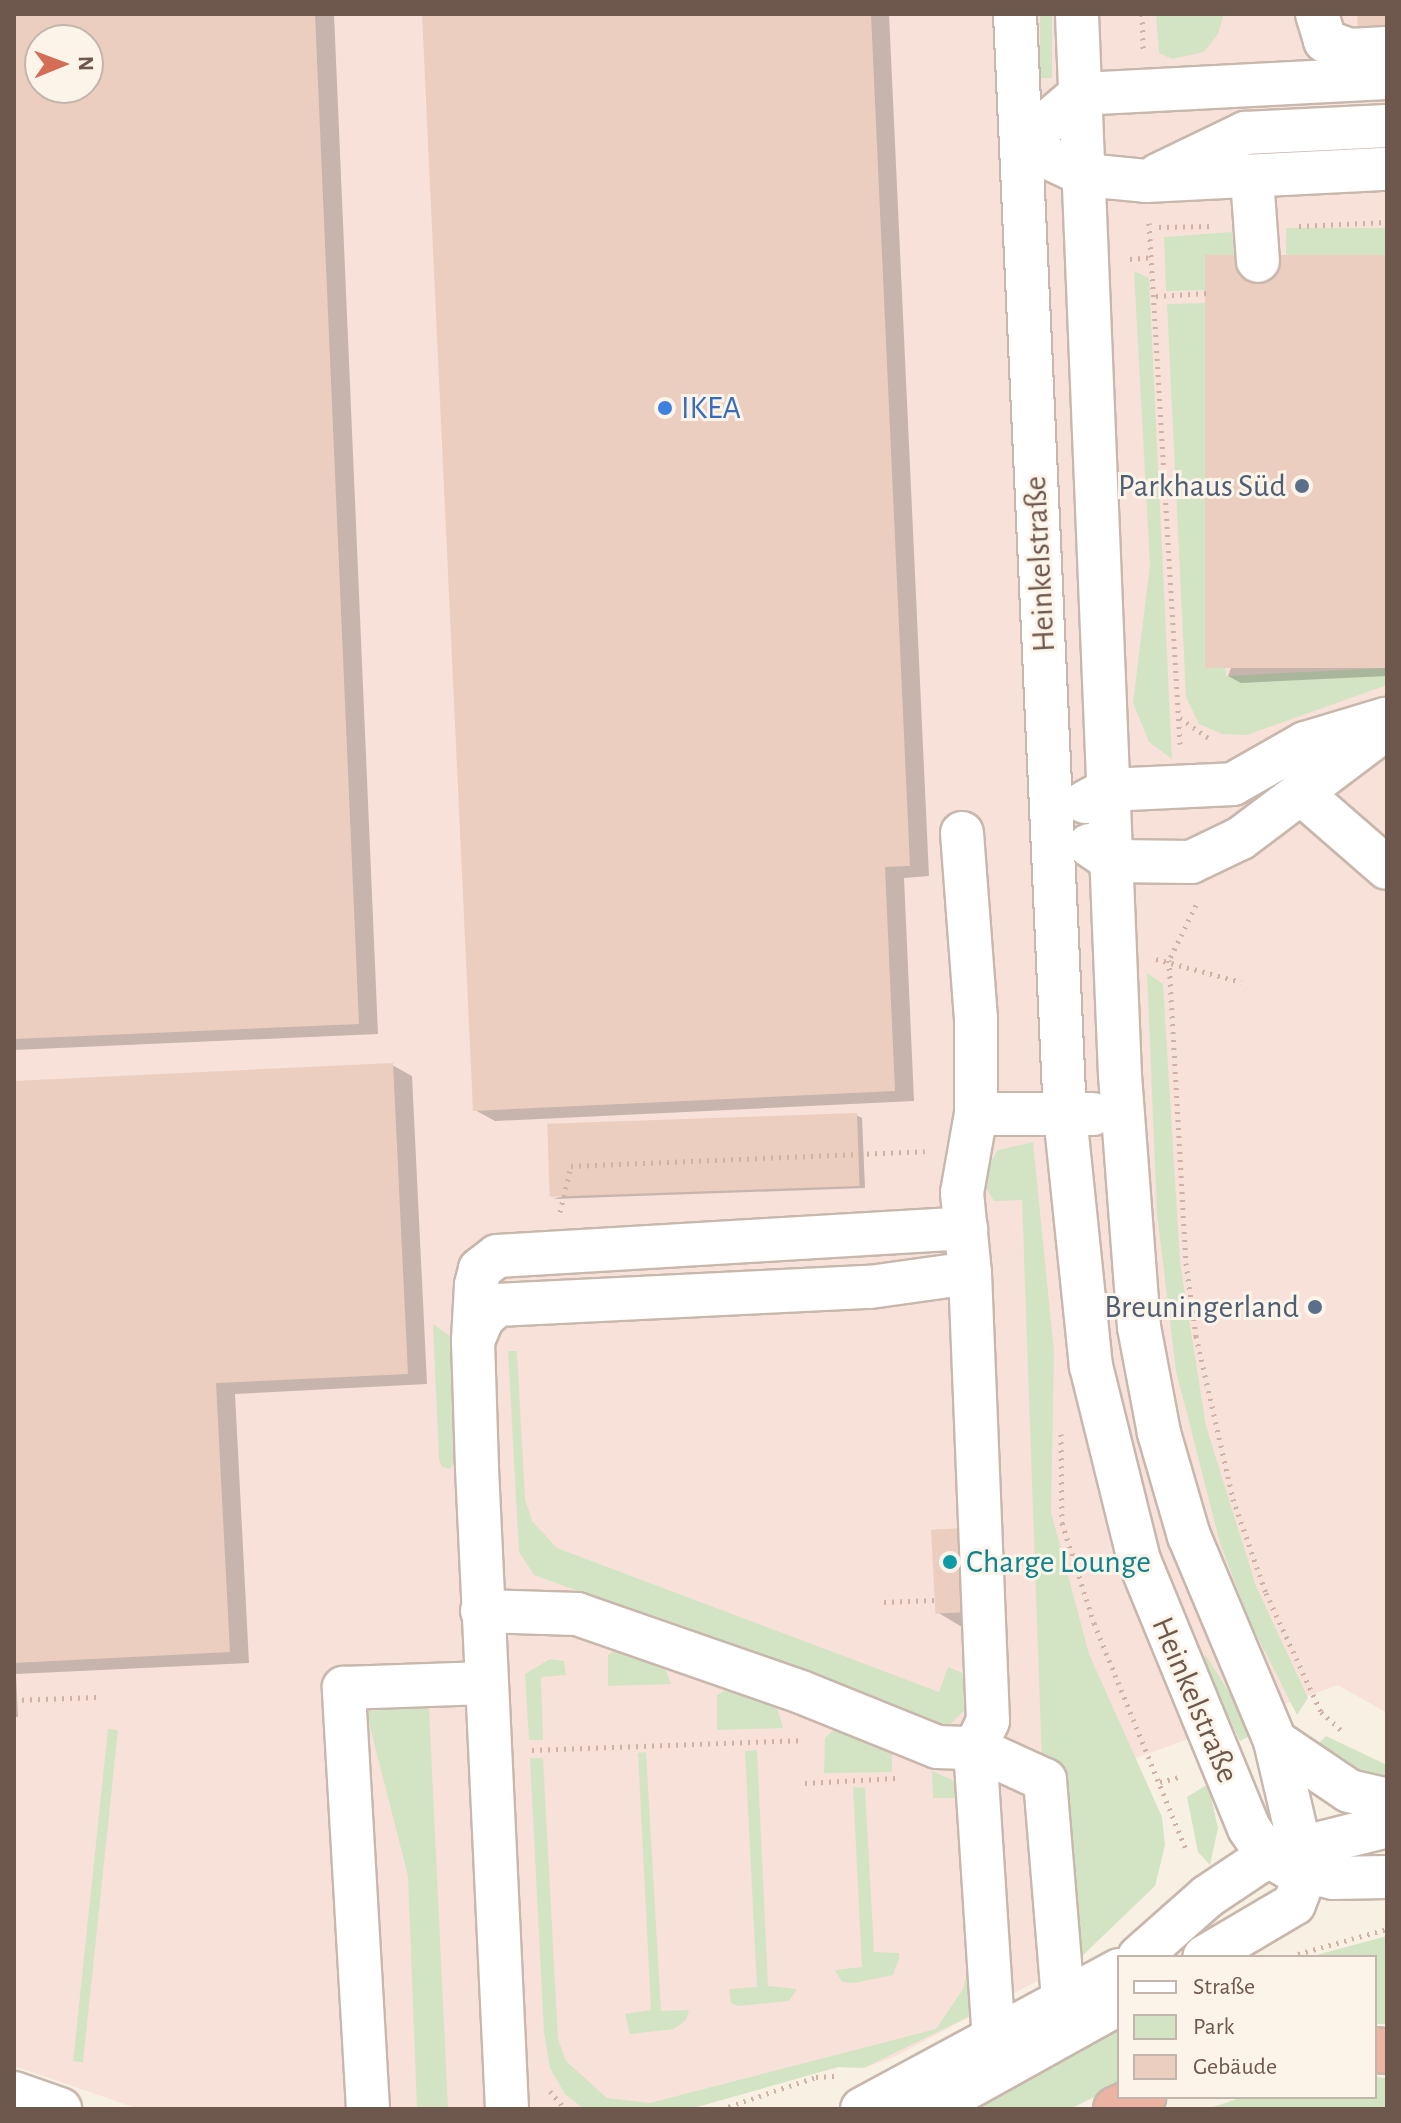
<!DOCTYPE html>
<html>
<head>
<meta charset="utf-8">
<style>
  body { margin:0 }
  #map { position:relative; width:1401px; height:2123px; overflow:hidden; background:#f9f0e4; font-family:"Alegreya Sans",sans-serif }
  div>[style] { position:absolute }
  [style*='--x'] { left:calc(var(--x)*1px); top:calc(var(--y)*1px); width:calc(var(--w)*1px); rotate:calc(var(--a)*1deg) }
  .commercial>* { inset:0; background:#f8e1d9 }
  .green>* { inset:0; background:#d3e4c4; transform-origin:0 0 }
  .shadow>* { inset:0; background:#0003 }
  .building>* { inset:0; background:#ebcebf; transform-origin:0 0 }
  .path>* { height:5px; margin-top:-2.5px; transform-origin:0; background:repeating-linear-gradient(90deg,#cfb2a3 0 2px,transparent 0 8px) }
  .roads { filter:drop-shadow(2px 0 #c8b7ac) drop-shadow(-2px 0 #c8b7ac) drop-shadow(0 2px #c8b7ac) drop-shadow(0 -2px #c8b7ac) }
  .minor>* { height:42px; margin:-21px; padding:0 21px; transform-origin:21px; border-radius:21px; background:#fff }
  .highway>* { height:44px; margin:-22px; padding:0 22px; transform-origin:22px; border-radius:22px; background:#ecb2a2 }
  .dots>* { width:22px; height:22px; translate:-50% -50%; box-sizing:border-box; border:4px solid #fcf4e9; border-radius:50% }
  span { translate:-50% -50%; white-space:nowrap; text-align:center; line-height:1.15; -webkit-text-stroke:6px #fcf4e9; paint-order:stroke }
  .shop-label { font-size:32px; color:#366cbe }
  .left { translate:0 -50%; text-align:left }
  .service-label { font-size:32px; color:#4e5e75 }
  .right { translate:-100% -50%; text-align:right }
  .street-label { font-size:32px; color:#6e574d }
  .culture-label { font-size:32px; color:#0d838f }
  .frame { position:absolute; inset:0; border:16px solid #6e574d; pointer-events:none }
  .legend { position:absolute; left:1117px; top:1955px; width:260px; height:144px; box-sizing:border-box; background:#fcf4e9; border:2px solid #c3b5ab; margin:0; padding:10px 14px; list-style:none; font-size:24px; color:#6e574d }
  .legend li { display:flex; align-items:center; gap:16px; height:40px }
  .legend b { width:40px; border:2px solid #c3b5ab }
  .north { position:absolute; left:24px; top:24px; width:80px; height:80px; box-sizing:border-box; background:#fcf4e9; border:2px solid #c3b5ab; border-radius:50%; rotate:89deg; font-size:22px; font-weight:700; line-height:32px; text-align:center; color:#6e574d }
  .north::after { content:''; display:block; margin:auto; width:28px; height:36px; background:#d46d57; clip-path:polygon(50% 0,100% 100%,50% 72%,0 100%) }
</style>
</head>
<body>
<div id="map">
  <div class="commercial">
    <div style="clip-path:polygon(evenodd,14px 14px,1387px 14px,1387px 1713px,1338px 1685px,1067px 1783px,1079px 1959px,894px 2057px,864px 2068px,838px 2067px,690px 2109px,139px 2109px,14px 2066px,14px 14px,40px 40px,88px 40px,88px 88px,40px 88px,40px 40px)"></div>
  </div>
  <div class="green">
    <div style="left:1040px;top:14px;width:12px;height:64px"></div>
    <div style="clip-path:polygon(1156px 14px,1224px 14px,1218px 34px,1204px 52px,1172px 59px,1159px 53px)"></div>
    <div style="left:1387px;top:228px;width:27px;height:101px;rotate:90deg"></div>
    <div style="clip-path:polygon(1232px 232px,1235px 262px,1206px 264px,1207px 290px,1166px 291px,1164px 237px)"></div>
    <div style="clip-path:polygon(1134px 271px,1149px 278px,1172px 759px,1149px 742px,1133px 703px,1150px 565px)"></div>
    <div style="clip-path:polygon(1207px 303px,1226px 676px,1387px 668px,1387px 685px,1247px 735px,1222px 734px,1199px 724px,1186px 697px,1167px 304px)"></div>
    <div style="clip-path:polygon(1147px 973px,1163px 984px,1180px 1262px,1206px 1426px,1256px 1586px,1308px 1698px,1297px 1715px,1250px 1622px,1220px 1543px,1176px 1371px,1157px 1214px)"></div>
    <div style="clip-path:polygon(1033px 1142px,1054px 1352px,1051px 1512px,1089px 1654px,1162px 1817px,1165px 1845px,1155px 1886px,1079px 1959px,1042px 1762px,1022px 1200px,994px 1201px,986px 1188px,987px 1168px,998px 1150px)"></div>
    <div style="clip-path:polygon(433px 1324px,453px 1338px,456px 1459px,450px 1469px,442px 1467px,439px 1459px)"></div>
    <div style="clip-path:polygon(508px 1351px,517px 1351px,525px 1499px,532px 1521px,557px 1548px,939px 1692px,948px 1667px,965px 1674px,970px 1705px,947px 1727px,534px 1575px,519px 1552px)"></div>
    <div style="clip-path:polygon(618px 1649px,664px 1666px,671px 1684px,608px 1686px,608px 1655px)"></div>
    <div style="clip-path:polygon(1205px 1654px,1242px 1713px,1252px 1735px,1240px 1741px,1205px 1666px)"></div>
    <div style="clip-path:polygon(550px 1659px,564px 1661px,566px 1675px,541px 1677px,543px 1740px,529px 1740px,525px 1674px)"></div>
    <div style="clip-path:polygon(728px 1689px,776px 1704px,783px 1728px,717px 1730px,717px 1695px)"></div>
    <div style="clip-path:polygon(429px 1707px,448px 2109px,417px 2109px,408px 1876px,366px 1711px)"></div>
    <div style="clip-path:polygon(838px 1726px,892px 1751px,892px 1772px,824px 1773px,825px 1738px)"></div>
    <div style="left:108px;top:1729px;width:10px;height:334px;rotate:6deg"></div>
    <div style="clip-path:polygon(1326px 1736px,1387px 1765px,1387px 1783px,1361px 1777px,1316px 1746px)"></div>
    <div style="clip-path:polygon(757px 1750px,768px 1986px,797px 1989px,789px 2001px,738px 2006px,731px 2003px,729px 1989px,757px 1987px,745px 1751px)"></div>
    <div style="clip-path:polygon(646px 1752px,661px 2011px,689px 2010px,686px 2020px,674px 2029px,630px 2034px,625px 2014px,651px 2010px,638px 1753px)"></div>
    <div style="clip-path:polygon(530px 1758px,543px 1758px,558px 2039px,566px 2061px,607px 2098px,650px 2103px,936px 2029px,963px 1989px,968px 1969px,958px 1798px,933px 1798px,932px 1771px,959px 1783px,972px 2015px,864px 2068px,838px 2067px,690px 2109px,584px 2109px,565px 2094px,550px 2068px,544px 2033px)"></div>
    <div style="clip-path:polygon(1208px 1784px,1218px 1828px,1210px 1865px,1198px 1852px,1187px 1797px)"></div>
    <div style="clip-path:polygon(853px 1787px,865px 1788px,874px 1952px,899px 1953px,899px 1959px,893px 1975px,854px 1983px,842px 1982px,835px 1970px,862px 1967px)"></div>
    <div style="clip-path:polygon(1387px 1936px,1387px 2024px,1375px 2024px,1375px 1957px,1309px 1957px)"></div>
    <div style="clip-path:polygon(1119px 2027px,1119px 2085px,1070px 2109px,965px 2109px)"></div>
    <div style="clip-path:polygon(1375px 2077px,1387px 2078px,1387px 2109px,1207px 2109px,1243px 2097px,1375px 2097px)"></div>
  </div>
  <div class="shadow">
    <div style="clip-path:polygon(evenodd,14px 14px,334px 14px,378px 1034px,14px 1050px,14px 14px,40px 40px,88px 40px,88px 88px,40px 88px,40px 40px)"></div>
    <div style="clip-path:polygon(424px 14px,889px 14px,929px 876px,904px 878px,914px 1101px,495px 1121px,475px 1110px)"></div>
    <div style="clip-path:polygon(1387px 257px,1387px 676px,1241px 683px,1228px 676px)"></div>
    <div style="clip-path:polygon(392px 1065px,412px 1076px,427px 1384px,235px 1394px,249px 1663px,16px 1674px,18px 1717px,14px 1717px,14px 1083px)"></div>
    <div style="clip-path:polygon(856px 1115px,862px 1118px,865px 1188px,553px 1199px)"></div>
    <div style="clip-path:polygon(933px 1532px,994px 1626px,962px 1627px,937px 1612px)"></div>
  </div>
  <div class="building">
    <div style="clip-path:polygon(evenodd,14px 14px,315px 14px,359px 1024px,14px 1039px,14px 14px,40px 40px,88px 40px,88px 88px,40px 88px,40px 40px)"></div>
    <div style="clip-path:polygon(422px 14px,871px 14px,910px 866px,885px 867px,895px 1091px,473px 1111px)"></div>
    <div style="clip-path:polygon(1357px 14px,1387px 14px,1387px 26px,1358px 28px)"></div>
    <div style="left:1387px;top:255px;width:413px;height:182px;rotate:90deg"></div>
    <div style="clip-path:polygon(393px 1063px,408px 1374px,216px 1383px,230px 1652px,14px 1663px,14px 1081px)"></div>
    <div style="left:857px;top:1113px;width:73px;height:310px;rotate:88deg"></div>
    <div style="left:965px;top:1528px;width:84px;height:34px;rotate:87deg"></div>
  </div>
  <div class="path">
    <div style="--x:1142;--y:14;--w:35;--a:88"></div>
    <div style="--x:1149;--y:223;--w:522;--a:86.59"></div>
    <div style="--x:1299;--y:226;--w:88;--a:-2.6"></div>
    <div style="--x:1159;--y:227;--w:54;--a:-1.1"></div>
    <div style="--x:1130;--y:259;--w:23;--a:-5"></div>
    <div style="--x:1156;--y:296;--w:51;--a:-3.4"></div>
    <div style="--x:1180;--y:718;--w:38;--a:35"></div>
    <div style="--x:1196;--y:905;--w:61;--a:116.1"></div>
    <div style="--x:1169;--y:960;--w:303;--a:86.8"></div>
    <div style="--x:1186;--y:1263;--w:74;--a:82.2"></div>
    <div style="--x:1196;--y:1336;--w:167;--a:77.2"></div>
    <div style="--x:1233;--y:1499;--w:100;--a:70.7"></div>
    <div style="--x:1266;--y:1593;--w:131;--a:65.2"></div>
    <div style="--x:1321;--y:1712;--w:28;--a:42"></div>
    <div style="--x:1156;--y:959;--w:88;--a:15.1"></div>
    <div style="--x:560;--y:1212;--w:47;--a:-76.6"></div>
    <div style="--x:571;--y:1166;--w:354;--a:-2.4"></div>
    <div style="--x:1061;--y:1434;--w:89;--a:89.4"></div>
    <div style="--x:1062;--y:1523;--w:105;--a:72.3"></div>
    <div style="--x:1094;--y:1623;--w:245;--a:67.9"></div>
    <div style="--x:884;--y:1602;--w:50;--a:-2.3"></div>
    <div style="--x:14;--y:1700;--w:83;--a:-2.1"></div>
    <div style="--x:532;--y:1750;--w:269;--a:-2.1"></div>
    <div style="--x:1160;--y:1782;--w:23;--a:-15"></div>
    <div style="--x:805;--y:1783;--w:91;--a:-3.1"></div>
    <div style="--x:1298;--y:1954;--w:92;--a:-15.7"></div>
    <div style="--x:550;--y:2091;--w:23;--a:50"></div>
    <div style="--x:721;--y:2109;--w:100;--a:-18.6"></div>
    <div style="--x:816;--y:2077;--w:18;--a:-3"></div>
  </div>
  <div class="roads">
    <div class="minor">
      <div style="--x:1015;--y:14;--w:1102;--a:87.4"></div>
      <div style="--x:1065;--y:1115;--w:252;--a:84.1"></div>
      <div style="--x:1091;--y:1366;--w:200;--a:76.1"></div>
      <div style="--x:1139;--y:1560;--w:290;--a:67.7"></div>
      <div style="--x:1249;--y:1828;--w:34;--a:56"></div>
      <div style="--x:1268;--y:1856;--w:23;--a:29"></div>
      <div style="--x:1288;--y:1867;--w:46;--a:13.7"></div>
      <div style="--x:1333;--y:1878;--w:54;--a:-1.1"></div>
      <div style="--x:1077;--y:14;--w:1062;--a:87.68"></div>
      <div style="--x:1120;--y:1075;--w:253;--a:85.7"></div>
      <div style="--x:1139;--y:1327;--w:108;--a:79.3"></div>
      <div style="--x:1159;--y:1433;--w:107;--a:73.8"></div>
      <div style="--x:1189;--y:1536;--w:222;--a:67.2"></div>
      <div style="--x:1275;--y:1741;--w:136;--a:76.8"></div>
      <div style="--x:1306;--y:1873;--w:33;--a:111"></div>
      <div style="--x:1294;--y:1904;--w:104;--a:149.5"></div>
      <div style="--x:1317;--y:14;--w:28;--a:73"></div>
      <div style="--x:1325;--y:41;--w:27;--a:20"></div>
      <div style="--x:1350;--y:50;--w:37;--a:-3"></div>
      <div style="--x:1021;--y:145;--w:78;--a:-40.8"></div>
      <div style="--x:1080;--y:94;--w:307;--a:-3"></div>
      <div style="--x:1021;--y:145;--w:71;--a:25.1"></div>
      <div style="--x:1085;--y:175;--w:61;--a:5.6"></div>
      <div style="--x:1146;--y:181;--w:241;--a:-2.9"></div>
      <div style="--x:1158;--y:175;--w:97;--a:-25.8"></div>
      <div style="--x:1245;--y:133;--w:142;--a:-2.8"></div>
      <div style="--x:1252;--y:178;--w:83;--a:85.9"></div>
      <div style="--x:1303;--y:795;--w:111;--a:41"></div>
      <div style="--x:1085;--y:802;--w:26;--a:-28"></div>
      <div style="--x:1108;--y:790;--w:125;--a:-2.7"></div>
      <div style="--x:1233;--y:784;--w:83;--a:-29.7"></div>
      <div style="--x:1305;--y:743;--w:84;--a:-16.7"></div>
      <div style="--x:962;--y:833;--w:186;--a:85.7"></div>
      <div style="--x:976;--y:1018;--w:96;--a:90"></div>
      <div style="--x:1089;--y:845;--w:29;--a:34"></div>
      <div style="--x:1113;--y:861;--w:78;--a:0.7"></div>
      <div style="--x:1191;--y:862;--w:55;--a:-25.6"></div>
      <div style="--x:1241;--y:838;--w:183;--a:-37"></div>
      <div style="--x:970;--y:1273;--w:448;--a:87.7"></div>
      <div style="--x:988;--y:1721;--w:30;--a:116"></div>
      <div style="--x:975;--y:1748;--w:291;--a:86.3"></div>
      <div style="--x:473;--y:1340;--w:55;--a:-86.9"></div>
      <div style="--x:476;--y:1285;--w:16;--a:-76"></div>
      <div style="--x:480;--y:1269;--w:21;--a:-37"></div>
      <div style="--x:497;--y:1256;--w:470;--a:-3.4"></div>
      <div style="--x:482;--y:1611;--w:95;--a:1.8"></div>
      <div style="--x:577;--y:1614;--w:237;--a:19.2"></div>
      <div style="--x:801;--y:1692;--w:147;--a:22"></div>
      <div style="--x:937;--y:1747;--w:38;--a:2"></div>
      <div style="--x:975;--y:1748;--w:77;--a:24.6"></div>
      <div style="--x:1045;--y:1780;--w:221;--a:85.3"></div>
      <div style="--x:1275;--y:1741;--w:89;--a:34"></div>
      <div style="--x:1349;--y:1791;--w:39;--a:13"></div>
      <div style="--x:1139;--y:1957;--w:92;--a:-41.5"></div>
      <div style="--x:1208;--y:1896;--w:72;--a:-33.7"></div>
      <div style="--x:1268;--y:1856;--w:123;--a:-14.1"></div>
      <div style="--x:14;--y:2093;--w:49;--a:19.2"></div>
      <div style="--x:368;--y:2109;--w:422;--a:-93.3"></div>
      <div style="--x:344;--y:1688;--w:141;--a:-2"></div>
      <div style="--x:507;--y:2109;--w:642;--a:-92.68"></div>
      <div style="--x:477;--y:1468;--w:127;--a:-91.8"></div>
      <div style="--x:473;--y:1341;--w:25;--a:-67"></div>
      <div style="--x:483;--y:1318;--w:19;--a:-43"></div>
      <div style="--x:497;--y:1305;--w:373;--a:-2.8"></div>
      <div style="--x:870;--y:1287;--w:101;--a:-8"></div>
      <div style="--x:970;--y:1273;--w:80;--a:-95.7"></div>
      <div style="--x:962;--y:1193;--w:80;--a:-80"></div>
      <div style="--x:976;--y:1114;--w:117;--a:0"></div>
      <div style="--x:862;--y:2109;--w:292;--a:-28.4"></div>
      <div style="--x:930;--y:2109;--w:216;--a:-29.1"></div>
    </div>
    <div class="highway">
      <div style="--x:1375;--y:2050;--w:12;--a:5"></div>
      <div style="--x:1116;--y:2109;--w:30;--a:-24"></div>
    </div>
  </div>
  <div class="dots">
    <div style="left:665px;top:408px;background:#3f7fe0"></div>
    <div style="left:1302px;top:486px;background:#5c6f8a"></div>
    <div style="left:1315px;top:1307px;background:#5c6f8a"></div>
    <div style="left:950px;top:1562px;background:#0f9aa8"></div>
  </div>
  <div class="shop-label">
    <span class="left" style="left:681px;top:408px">IKEA</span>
  </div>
  <div class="service-label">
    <span class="right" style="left:1286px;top:486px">Parkhaus Süd</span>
    <span class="right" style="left:1299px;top:1307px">Breuningerland</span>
  </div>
  <div class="street-label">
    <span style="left:1040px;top:564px;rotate:-93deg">Heinkelstraße</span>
    <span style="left:1195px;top:1700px;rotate:67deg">Heinkelstraße</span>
  </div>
  <div class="culture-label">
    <span class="left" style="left:966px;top:1562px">Charge Lounge</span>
  </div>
  <div class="frame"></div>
  <ul class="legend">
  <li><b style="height:10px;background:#fff"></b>Straße</li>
  <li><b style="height:22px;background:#d3e4c4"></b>Park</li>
  <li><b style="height:22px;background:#ebcebf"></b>Gebäude</li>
  </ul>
  <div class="north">N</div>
</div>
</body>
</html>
